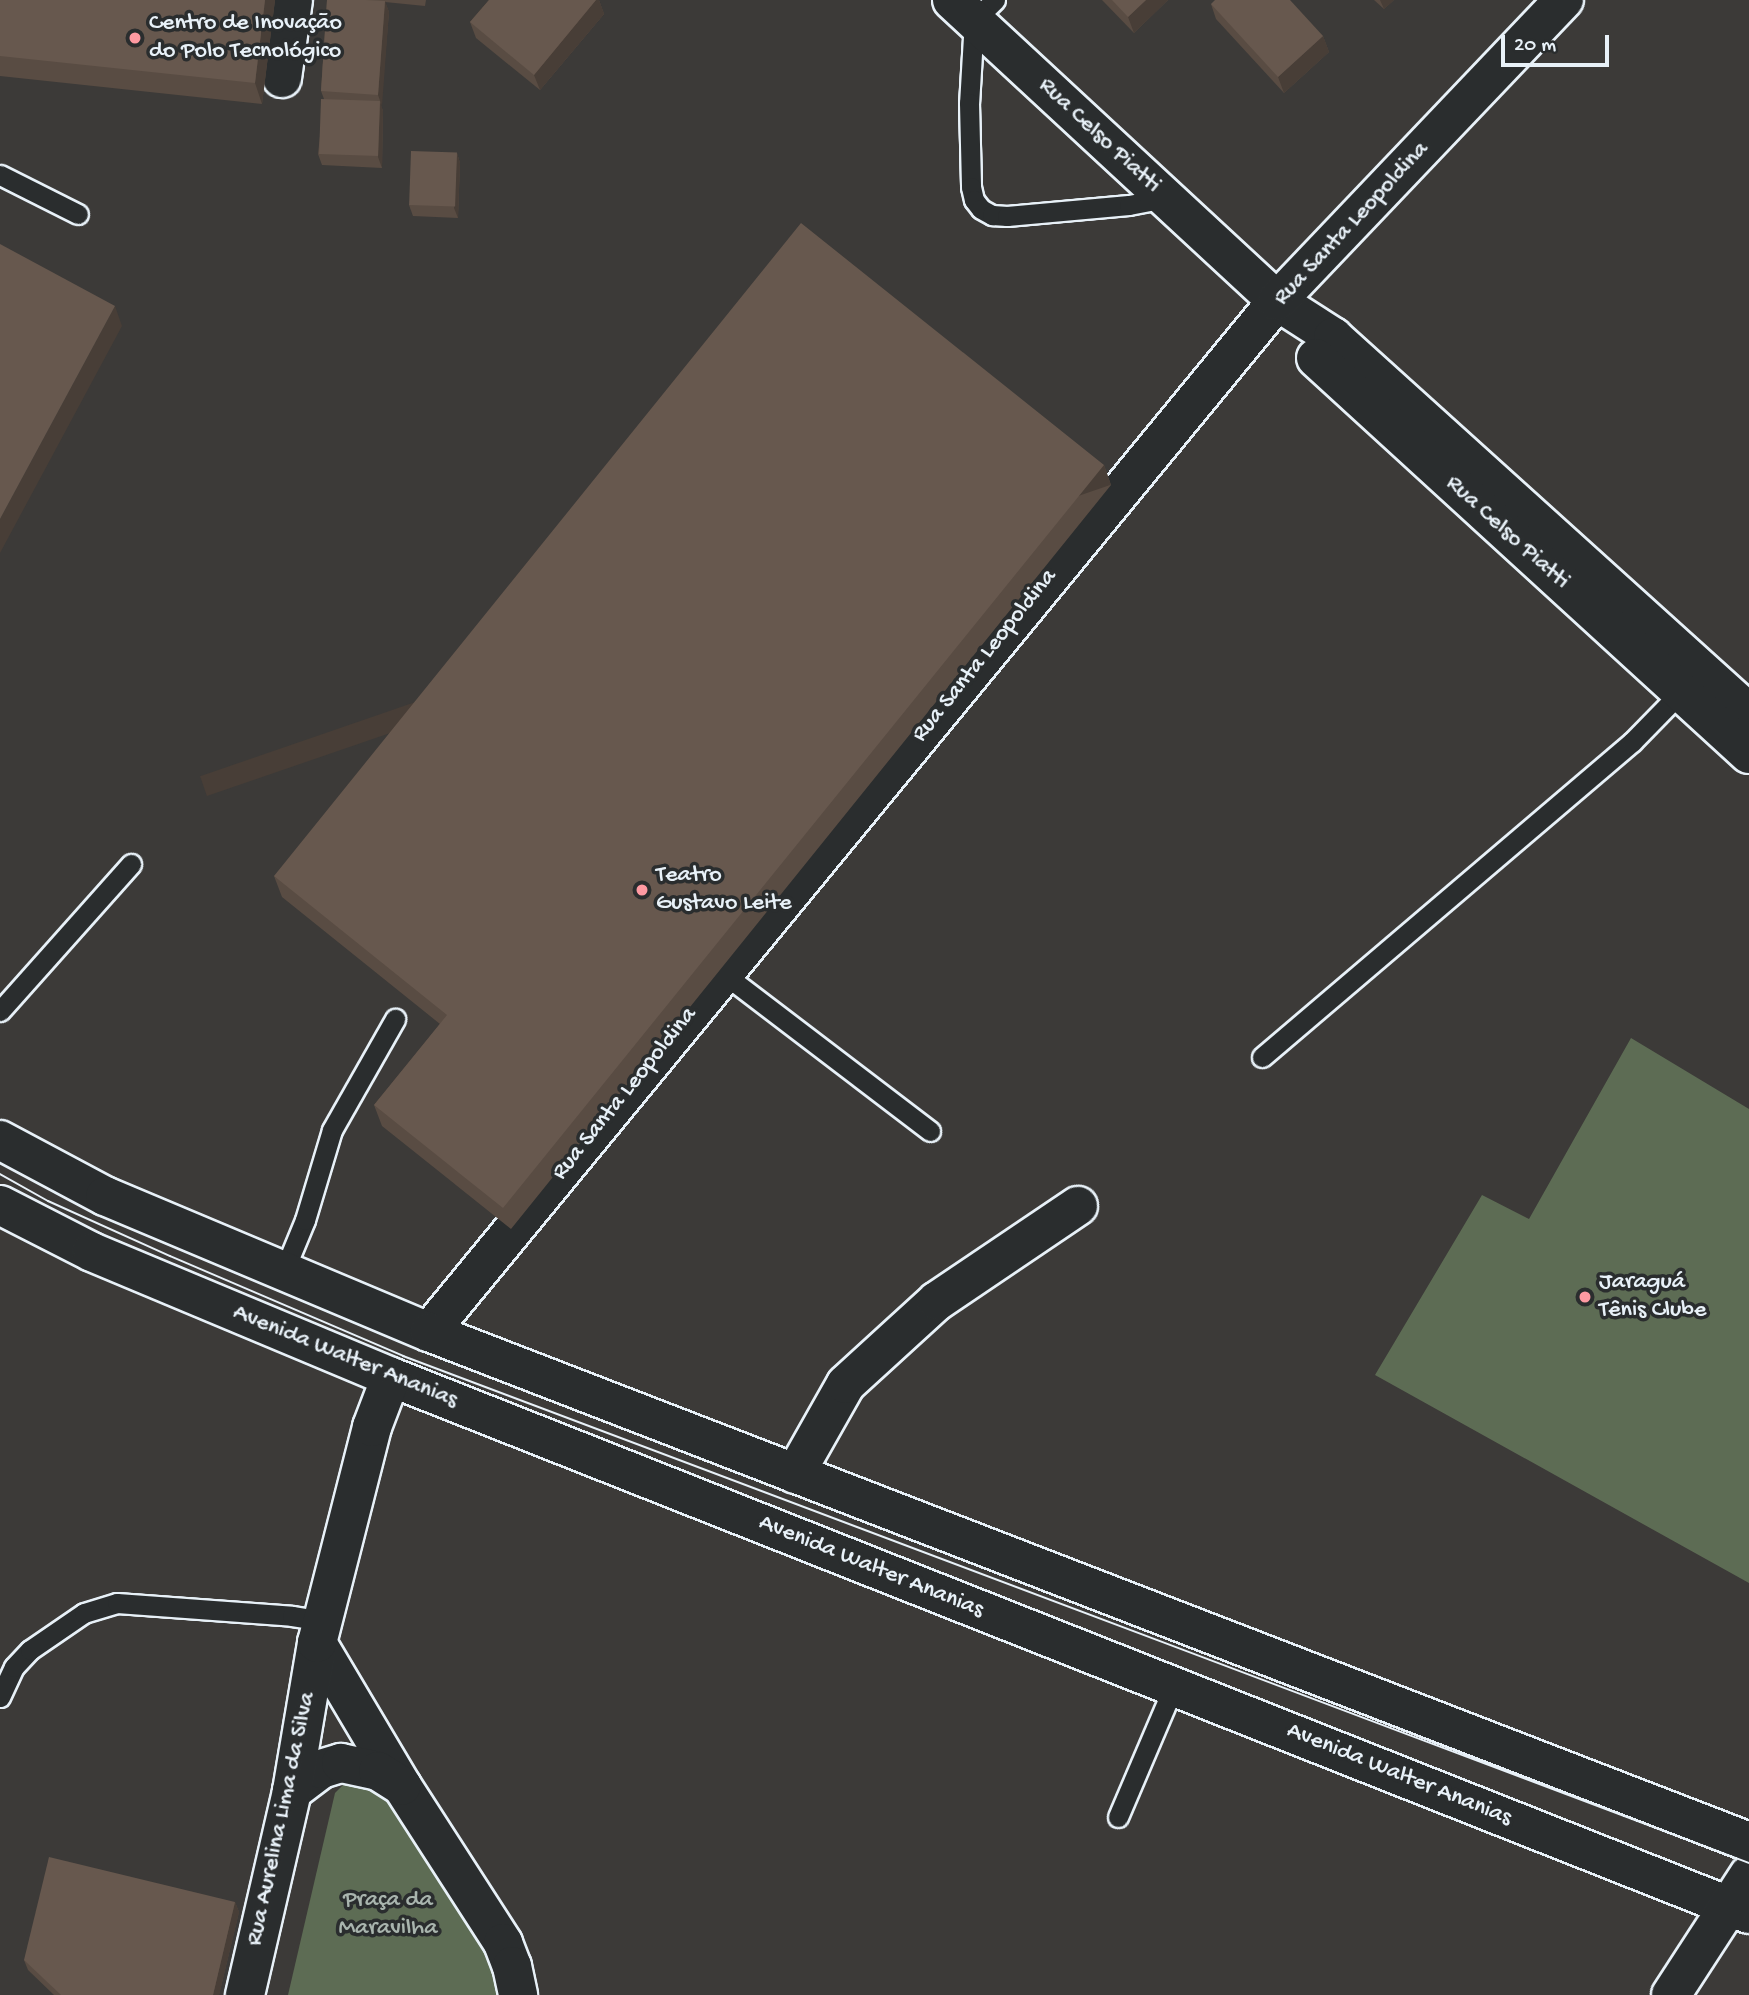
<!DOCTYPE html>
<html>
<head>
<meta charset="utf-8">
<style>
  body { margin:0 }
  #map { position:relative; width:1749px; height:1995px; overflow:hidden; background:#3c3a38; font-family:"Gochi Hand",sans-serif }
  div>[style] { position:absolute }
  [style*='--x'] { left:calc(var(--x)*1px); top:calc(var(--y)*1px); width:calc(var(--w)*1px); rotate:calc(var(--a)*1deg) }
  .green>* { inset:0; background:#5d6c54 }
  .roads { filter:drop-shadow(2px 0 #e8f1f8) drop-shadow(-2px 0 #e8f1f8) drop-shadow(0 2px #e8f1f8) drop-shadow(0 -2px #e8f1f8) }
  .lane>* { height:19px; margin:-9.5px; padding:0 9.5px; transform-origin:9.5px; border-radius:9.5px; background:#2a2d2e }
  .street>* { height:38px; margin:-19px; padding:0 19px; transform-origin:19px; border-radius:19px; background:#2a2d2e }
  .secondary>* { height:38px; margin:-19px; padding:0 19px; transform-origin:19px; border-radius:19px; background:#2a2d2e }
  .tram>* { height:2px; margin:-1px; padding:0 1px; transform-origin:1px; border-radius:1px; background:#e8f1f8 }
  .wall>* { inset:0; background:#594c43 }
  .shaded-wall>* { inset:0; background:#483e37; transform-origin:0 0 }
  .building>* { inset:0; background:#67584e; transform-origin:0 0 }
  .dots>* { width:19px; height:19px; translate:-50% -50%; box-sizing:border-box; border:4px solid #2a2d2e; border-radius:50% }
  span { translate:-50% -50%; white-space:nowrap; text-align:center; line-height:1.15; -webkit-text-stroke:7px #2a2d2e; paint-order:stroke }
  .poi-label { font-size:24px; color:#e8f1f8 }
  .left { translate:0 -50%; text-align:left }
  .street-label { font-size:24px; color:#e8f1f8 }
  .park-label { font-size:24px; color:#a9b5ae }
  .scale { position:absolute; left:1501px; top:35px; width:108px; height:32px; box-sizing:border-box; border:4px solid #e8f1f8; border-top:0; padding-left:9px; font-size:21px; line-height:24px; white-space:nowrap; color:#e8f1f8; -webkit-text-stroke:5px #2a2d2e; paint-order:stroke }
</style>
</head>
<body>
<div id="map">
  <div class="green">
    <div style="clip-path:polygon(1631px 1038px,1749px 1109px,1749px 1583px,1375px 1375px,1482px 1195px,1529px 1219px)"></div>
    <div style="clip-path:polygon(360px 1768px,395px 1769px,528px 1995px,288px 1995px,335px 1793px)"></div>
  </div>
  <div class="roads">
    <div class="lane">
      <div style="--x:995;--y:0;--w:29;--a:136"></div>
      <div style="--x:974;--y:20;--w:83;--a:93.4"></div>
      <div style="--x:969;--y:103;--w:84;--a:88.6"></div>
      <div style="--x:971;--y:187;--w:13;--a:77"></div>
      <div style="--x:974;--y:200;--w:11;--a:52"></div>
      <div style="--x:981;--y:209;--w:13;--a:29"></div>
      <div style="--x:992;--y:215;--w:15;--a:4"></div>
      <div style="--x:1007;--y:216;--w:122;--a:-5.2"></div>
      <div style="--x:1129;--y:205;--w:37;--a:-11"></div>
      <div style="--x:0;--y:175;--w:87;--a:26.6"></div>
      <div style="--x:724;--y:974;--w:259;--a:37.3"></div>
      <div style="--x:0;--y:1011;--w:197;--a:-48.3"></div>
      <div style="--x:1262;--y:1057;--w:486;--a:-40.4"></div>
      <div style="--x:1632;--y:742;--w:70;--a:-45.6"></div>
      <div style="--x:284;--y:1271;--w:55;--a:-67.6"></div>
      <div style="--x:305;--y:1220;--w:94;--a:-73.3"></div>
      <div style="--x:332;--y:1130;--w:128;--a:-60.4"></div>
      <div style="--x:0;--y:1697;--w:33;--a:-65"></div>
      <div style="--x:14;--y:1667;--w:23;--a:-47"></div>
      <div style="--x:30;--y:1650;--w:65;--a:-34.4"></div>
      <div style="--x:84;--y:1613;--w:34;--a:-17"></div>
      <div style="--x:117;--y:1603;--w:175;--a:4.2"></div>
      <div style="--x:292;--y:1616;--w:31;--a:9"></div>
      <div style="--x:1118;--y:1817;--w:142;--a:-66.9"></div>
    </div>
    <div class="street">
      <div style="--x:952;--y:0;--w:443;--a:42.8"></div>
      <div style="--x:1277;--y:301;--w:67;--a:32.7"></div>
      <div style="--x:1333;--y:337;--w:561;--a:42.11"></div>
      <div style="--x:282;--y:78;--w:79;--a:-82"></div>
      <div style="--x:1316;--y:358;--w:587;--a:42.44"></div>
      <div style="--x:429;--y:1332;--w:1335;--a:-50.56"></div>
      <div style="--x:1277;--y:301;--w:416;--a:-46.4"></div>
      <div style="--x:795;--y:1474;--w:103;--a:-60.5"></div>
      <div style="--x:846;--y:1384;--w:123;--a:-42.4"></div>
      <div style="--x:937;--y:1301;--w:170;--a:-34"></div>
    </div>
    <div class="secondary">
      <div style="--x:0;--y:1140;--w:119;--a:28.1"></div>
      <div style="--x:105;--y:1196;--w:351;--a:22.8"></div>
      <div style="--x:429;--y:1332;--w:1415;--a:21.12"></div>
      <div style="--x:0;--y:1205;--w:103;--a:27.1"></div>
      <div style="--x:92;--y:1252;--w:324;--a:22.7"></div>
      <div style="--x:391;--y:1377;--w:1460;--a:21.58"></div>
      <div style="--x:317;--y:1643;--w:166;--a:59.3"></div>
      <div style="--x:402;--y:1786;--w:187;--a:57.2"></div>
      <div style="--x:503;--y:1943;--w:25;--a:69"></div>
      <div style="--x:512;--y:1966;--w:30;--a:78"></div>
      <div style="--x:292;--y:1791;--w:36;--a:-37"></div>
      <div style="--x:321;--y:1769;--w:21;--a:-17"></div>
      <div style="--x:341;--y:1763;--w:38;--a:12"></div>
      <div style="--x:378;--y:1771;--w:28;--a:32"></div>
      <div style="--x:245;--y:1995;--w:209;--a:-77"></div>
      <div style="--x:292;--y:1791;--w:150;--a:-80.4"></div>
      <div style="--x:317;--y:1643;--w:223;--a:-75.7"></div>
      <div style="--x:372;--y:1427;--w:53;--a:-69.2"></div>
      <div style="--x:1671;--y:1995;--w:143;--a:-57"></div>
    </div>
  </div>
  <div class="tram">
    <div style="--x:0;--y:1174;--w:55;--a:29.4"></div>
    <div style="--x:48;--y:1201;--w:134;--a:24.3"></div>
    <div style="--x:170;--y:1256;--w:254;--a:23.2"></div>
    <div style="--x:403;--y:1356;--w:1438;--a:20.64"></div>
  </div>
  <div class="wall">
    <div style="clip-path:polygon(0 0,275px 0,262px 104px,0 76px)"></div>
    <div style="clip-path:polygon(327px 0,426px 0,425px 6px,385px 2px,389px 12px,381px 106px,383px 111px,382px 168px,322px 165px,318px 154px,324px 99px,321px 91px)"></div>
    <div style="clip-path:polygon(489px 0,599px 0,604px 14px,540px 90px,476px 38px,470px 22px)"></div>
    <div style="clip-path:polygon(1102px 0,1168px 0,1134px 33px)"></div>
    <div style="clip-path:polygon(1374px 0,1394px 0,1384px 9px)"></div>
    <div style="clip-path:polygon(1211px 4px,1323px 36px,1329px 52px,1284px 93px,1216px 19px)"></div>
    <div style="clip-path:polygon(457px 153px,460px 163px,458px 218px,413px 216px,409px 205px)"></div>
    <div style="clip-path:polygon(1104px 465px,1111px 485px,511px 1229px,382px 1126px,374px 1105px,440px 1024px,282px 897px,274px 876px)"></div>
    <div style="clip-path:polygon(235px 1902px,239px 1912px,219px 1995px,54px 1995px,28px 1970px,24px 1960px)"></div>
  </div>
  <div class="shaded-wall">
    <div style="clip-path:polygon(265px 0,275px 0,262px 104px,255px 83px)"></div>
    <div style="clip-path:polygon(596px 0,599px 0,604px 14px,540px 90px,534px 75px)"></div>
    <div style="clip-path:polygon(1146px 0,1168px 0,1134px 33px,1128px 17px)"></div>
    <div style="clip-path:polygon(1380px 0,1394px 0,1384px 9px)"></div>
    <div style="clip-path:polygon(385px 1px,389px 12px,382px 106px,378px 95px)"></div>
    <div style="clip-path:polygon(1323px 36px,1329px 52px,1284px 93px,1278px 77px)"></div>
    <div style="clip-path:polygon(380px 101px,383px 111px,382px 168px,378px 157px)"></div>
    <div style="clip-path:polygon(457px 153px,460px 163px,458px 218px,454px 208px)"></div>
    <div style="clip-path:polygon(115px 306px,122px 326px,0 553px,0 519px)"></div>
    <div style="left:1104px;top:465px;width:21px;height:956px;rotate:71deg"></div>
    <div style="clip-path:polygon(235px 1902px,239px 1912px,219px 1995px,213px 1995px)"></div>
  </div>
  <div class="building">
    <div style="clip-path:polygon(0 0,265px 0,255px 83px,0 56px)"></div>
    <div style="clip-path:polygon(327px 0,366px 0,385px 1px,378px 95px,321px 91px)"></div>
    <div style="clip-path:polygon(489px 0,596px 0,534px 75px,470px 22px)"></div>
    <div style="clip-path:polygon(1112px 0,1146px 0,1128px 17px)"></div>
    <div style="clip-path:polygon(1215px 0,1290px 0,1323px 36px,1278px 77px,1211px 4px)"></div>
    <div style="left:321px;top:99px;width:59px;height:55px;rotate:2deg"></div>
    <div style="left:411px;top:151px;width:46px;height:54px;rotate:2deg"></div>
    <div style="clip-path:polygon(801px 223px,1104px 465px,503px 1208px,374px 1105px,447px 1015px,274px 876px)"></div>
    <div style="clip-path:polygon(0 244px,115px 306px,0 519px)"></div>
    <div style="clip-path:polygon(49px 1857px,235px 1902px,213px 1995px,61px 1995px,24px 1960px)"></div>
  </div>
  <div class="dots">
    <div style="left:135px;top:38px;background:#ff9aa2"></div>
    <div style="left:642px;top:890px;background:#ff9aa2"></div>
    <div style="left:1585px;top:1297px;background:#ff9aa2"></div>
  </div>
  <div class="poi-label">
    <span class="left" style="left:149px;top:38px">Centro de Inovação<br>do Polo Tecnológico</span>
    <span class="left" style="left:656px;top:890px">Teatro<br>Gustavo Leite</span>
    <span class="left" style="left:1599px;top:1297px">Jaraguá<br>Tênis Clube</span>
  </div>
  <div class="street-label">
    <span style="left:1099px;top:136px;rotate:43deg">Rua Celso Piatti</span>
    <span style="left:1352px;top:224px;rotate:-47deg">Rua Santa Leopoldina</span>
    <span style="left:1507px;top:533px;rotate:42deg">Rua Celso Piatti</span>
    <span style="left:985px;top:656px;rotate:-51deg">Rua Santa Leopoldina</span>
    <span style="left:625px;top:1094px;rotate:-51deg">Rua Santa Leopoldina</span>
    <span style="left:345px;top:1357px;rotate:22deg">Avenida Walter Ananias</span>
    <span style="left:871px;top:1567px;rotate:22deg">Avenida Walter Ananias</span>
    <span style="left:1399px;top:1775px;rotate:22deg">Avenida Walter Ananias</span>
    <span style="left:282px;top:1819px;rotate:-78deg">Rua Aurelina Lima da Silva</span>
  </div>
  <div class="park-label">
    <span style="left:388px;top:1915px">Praça da<br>Maravilha</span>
  </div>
  <div class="scale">20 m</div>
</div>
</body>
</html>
